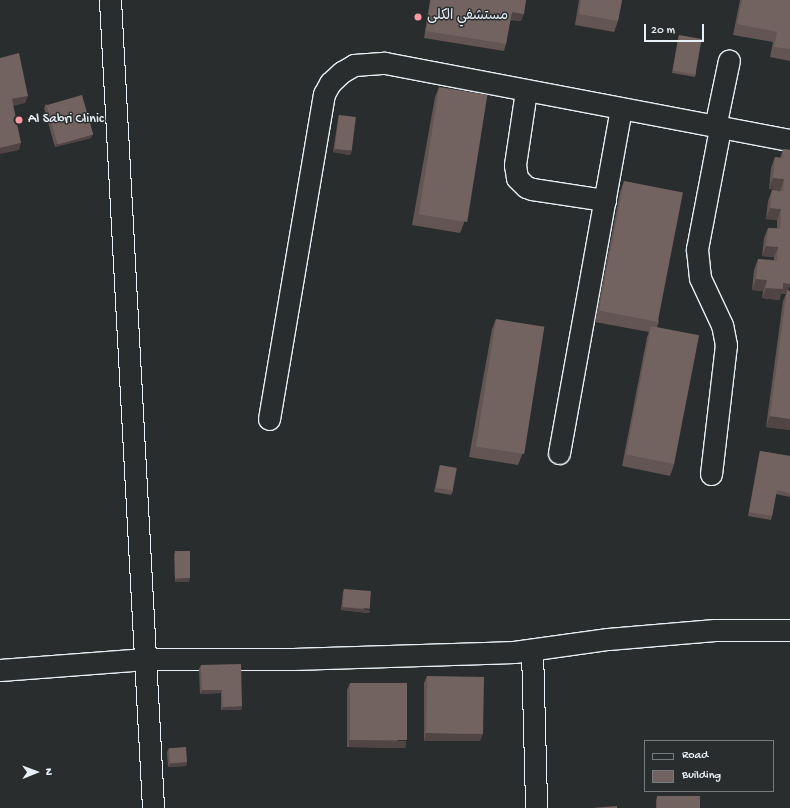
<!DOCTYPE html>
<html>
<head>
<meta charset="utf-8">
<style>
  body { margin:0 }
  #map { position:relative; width:790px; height:808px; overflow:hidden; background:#2a2d2e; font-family:"Gochi Hand","Playpen Sans Arabic",sans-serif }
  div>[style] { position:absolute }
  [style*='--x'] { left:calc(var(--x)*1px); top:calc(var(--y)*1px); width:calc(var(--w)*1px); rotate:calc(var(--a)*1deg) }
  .roads { filter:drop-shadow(1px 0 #e8f1f8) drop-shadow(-1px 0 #e8f1f8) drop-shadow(0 1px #e8f1f8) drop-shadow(0 -1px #e8f1f8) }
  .minor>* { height:21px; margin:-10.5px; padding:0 10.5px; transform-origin:10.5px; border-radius:10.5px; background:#2a2d2e }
  .wall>* { inset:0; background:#625553 }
  .shaded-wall>* { inset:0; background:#504544; transform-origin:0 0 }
  .building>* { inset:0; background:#726361; transform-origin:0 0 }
  .dots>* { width:11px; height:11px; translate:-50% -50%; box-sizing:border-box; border:2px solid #2a2d2e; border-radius:50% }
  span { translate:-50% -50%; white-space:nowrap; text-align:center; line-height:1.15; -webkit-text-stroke:3px #2a2d2e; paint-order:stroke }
  .poi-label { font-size:14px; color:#e8f1f8 }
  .left { translate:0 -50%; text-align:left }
  .legend { position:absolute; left:644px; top:740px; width:130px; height:52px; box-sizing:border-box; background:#2a2d2e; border:1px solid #767b7f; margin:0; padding:5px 7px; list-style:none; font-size:12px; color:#e8f1f8 }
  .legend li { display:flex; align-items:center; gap:8px; height:20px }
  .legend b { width:20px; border:1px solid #767b7f }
  .north { position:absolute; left:16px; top:752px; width:40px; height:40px; -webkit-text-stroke:3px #2a2d2e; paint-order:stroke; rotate:89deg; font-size:11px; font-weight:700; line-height:16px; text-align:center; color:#e8f1f8 }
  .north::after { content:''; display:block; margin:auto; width:14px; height:18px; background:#e8f1f8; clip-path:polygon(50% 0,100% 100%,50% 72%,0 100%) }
  .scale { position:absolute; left:644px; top:24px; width:60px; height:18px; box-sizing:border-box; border:2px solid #e8f1f8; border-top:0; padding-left:5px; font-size:12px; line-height:14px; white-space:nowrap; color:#e8f1f8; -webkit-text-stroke:3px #2a2d2e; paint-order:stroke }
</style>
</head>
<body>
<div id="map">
  <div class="roads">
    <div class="minor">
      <div style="--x:110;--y:0;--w:809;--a:86.95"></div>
      <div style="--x:526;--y:91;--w:75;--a:98.5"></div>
      <div style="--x:515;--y:165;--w:13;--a:81"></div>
      <div style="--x:517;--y:178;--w:13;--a:45"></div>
      <div style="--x:526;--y:187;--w:6;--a:18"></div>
      <div style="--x:532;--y:189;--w:74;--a:8.6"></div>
      <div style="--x:715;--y:127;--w:68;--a:-78.2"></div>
      <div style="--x:269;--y:419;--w:330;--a:-80.4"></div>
      <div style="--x:324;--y:94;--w:13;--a:-61"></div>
      <div style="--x:330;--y:83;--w:16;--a:-43"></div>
      <div style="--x:342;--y:72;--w:14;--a:-30"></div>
      <div style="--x:354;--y:65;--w:31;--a:-4"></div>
      <div style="--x:385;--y:63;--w:412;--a:10.8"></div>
      <div style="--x:559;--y:453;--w:350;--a:-79.8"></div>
      <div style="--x:711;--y:474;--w:130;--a:-83.4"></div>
      <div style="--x:726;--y:345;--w:20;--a:-101"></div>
      <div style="--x:722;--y:325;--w:52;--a:-115.1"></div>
      <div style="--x:700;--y:278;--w:29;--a:-96"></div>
      <div style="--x:697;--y:249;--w:123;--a:-79.2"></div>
      <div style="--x:532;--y:650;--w:158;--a:88.5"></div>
      <div style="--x:0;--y:670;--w:146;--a:-4.3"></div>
      <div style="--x:146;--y:659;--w:147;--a:0"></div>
      <div style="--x:293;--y:659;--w:221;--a:-1.8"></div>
      <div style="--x:514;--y:652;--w:95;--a:-7.9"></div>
      <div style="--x:608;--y:639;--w:107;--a:-4.8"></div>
      <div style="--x:715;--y:630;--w:75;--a:0"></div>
    </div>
  </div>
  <div class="wall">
    <div style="clip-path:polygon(430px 0,526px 0,521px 21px,510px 20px,506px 44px,504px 51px,424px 38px)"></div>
    <div style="clip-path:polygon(579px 0,622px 0,618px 21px,614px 32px,575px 25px)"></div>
    <div style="clip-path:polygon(740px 0,790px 0,790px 61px,770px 57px,773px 42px,733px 35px)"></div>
    <div style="clip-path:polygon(679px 35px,696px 73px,695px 77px,672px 73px,678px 39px)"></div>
    <div style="clip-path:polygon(439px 87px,464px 223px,460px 233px,412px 225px,435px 97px)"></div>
    <div style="clip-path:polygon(46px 104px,91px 138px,55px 147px,44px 108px)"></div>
    <div style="clip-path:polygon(339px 115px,350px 155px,333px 152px,338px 119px)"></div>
    <div style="clip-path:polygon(783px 149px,790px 150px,790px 287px,789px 287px,788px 290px,790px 430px,766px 427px,783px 301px,786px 294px,781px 294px,779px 300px,762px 298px,763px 291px,752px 290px,754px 270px,758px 259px,774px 260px,774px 257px,762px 256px,764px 238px,768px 228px,777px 228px,777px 220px,766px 219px,768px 201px,772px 190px,780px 191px,780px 190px,769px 189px,771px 168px,775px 157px,780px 158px)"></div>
    <div style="clip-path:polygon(624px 181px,659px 322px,657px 327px,674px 465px,670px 476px,622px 466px,647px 337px,649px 332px,595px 322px,620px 192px)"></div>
    <div style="clip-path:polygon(496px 319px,522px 455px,518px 465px,469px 457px,492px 329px)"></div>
    <div style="clip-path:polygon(760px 451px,790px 456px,790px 497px,776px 494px,772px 516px,771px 520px,748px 516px,759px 455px)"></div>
    <div style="clip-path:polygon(440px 465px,453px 491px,451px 495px,434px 492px,439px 469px)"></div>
    <div style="clip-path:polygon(175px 552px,189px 582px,175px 582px,174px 555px)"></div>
    <div style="clip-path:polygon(344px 589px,368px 613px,341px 610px,343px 592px)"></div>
    <div style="clip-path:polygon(201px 665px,242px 706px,241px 710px,221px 710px,221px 693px,200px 694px,199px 669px)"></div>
    <div style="clip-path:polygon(427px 676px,480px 741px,424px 741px,424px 683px)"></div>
    <div style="clip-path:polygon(350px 683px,404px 748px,347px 747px,347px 690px)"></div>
    <div style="clip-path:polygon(169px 748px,187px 762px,186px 766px,168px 767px,167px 752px)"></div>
    <div style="clip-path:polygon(657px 797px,700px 808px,656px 808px,656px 800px)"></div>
  </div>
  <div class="shaded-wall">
    <div style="clip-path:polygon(512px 12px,524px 14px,521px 21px,509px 19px)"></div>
    <div style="clip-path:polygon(28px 96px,25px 103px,9px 107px,12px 99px)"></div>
    <div style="clip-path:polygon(93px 134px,91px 138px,55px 147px,56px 144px)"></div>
    <div style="clip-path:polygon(21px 143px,19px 150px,0 154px,0 148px)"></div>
    <div style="clip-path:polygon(335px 149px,352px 151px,350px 155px,333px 152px)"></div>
    <div style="clip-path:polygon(773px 178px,784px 179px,780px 190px,769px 189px)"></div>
    <div style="clip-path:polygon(770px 208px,781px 209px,777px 220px,766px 219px)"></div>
    <div style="clip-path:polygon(766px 246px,778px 247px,774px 257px,762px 256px)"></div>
    <div style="clip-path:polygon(790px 278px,790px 287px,789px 287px,786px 294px,781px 294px,779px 300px,762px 298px,766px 288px,783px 283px)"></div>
    <div style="clip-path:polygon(756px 279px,767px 280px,763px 291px,752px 290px)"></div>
    <div style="clip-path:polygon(770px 416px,790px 419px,790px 430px,766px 427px)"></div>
    <div style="clip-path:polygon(190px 578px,189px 582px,175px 582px,176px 579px)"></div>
    <div style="left:342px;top:607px;width:28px;height:3px;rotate:6deg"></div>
    <div style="clip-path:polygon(202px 690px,222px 690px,221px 693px,200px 694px)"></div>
    <div style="clip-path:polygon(242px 706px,241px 710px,221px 710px,223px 707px)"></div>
    <div style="clip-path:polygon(426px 733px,483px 734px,480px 741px,424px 741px)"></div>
    <div style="left:349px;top:740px;width:57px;height:7px;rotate:1deg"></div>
    <div style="clip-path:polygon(187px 762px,186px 766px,168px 767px,170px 763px)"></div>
  </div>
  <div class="building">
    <div style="clip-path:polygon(431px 0,526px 0,524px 14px,512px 12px,506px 44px,426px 31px)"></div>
    <div style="clip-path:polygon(581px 0,622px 0,618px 21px,579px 14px)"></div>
    <div style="clip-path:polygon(742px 0,790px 0,790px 49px,774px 47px,777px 32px,737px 24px)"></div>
    <div style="left:679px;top:35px;width:23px;height:36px;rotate:10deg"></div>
    <div style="clip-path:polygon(19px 53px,28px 96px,12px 99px,21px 143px,0 148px,0 58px)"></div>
    <div style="left:439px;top:87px;width:49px;height:129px;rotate:9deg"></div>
    <div style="left:82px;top:95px;width:41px;height:37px;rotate:74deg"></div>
    <div style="left:339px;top:115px;width:17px;height:34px;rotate:7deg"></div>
    <div style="clip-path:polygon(783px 149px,790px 150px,790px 284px,783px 283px,783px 289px,766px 288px,767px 280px,756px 279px,758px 259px,777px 261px,778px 247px,766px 246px,768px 228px,780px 229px,781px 209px,770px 208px,772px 190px,783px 191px,784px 179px,773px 178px,775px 157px,782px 158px)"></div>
    <div style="left:624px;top:181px;width:60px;height:132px;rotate:11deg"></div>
    <div style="clip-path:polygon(787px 290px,790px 291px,790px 419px,770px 416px)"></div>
    <div style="left:496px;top:319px;width:49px;height:129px;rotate:9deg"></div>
    <div style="left:651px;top:326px;width:49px;height:131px;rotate:11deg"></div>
    <div style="clip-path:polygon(760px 451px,790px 456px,790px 493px,777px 490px,772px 516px,749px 512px)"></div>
    <div style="left:440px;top:465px;width:17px;height:23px;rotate:10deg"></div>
    <div style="left:190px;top:551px;width:27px;height:15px;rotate:90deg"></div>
    <div style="left:344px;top:589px;width:27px;height:18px;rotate:4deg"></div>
    <div style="clip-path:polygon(241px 664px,242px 706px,223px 707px,222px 690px,202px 690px,201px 665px)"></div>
    <div style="left:427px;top:676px;width:57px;height:57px;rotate:1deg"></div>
    <div style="left:350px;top:683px;width:57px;height:57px"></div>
    <div style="left:186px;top:747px;width:15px;height:17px;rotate:86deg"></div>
    <div style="left:700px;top:796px;width:12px;height:43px;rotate:90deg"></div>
    <div style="clip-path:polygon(617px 806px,617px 808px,592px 808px)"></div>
  </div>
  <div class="dots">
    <div style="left:418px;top:17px;background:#ff9aa2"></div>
    <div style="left:19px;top:120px;background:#ff9aa2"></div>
  </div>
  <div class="poi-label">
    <span class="left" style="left:427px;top:17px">مستشفي الكلى</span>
    <span class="left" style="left:28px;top:120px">Al Sabri Clinic</span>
  </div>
  <ul class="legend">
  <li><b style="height:5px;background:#2a2d2e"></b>Road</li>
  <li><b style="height:11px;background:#726361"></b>Building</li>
  </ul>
  <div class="north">N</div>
  <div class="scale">20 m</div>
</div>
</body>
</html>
